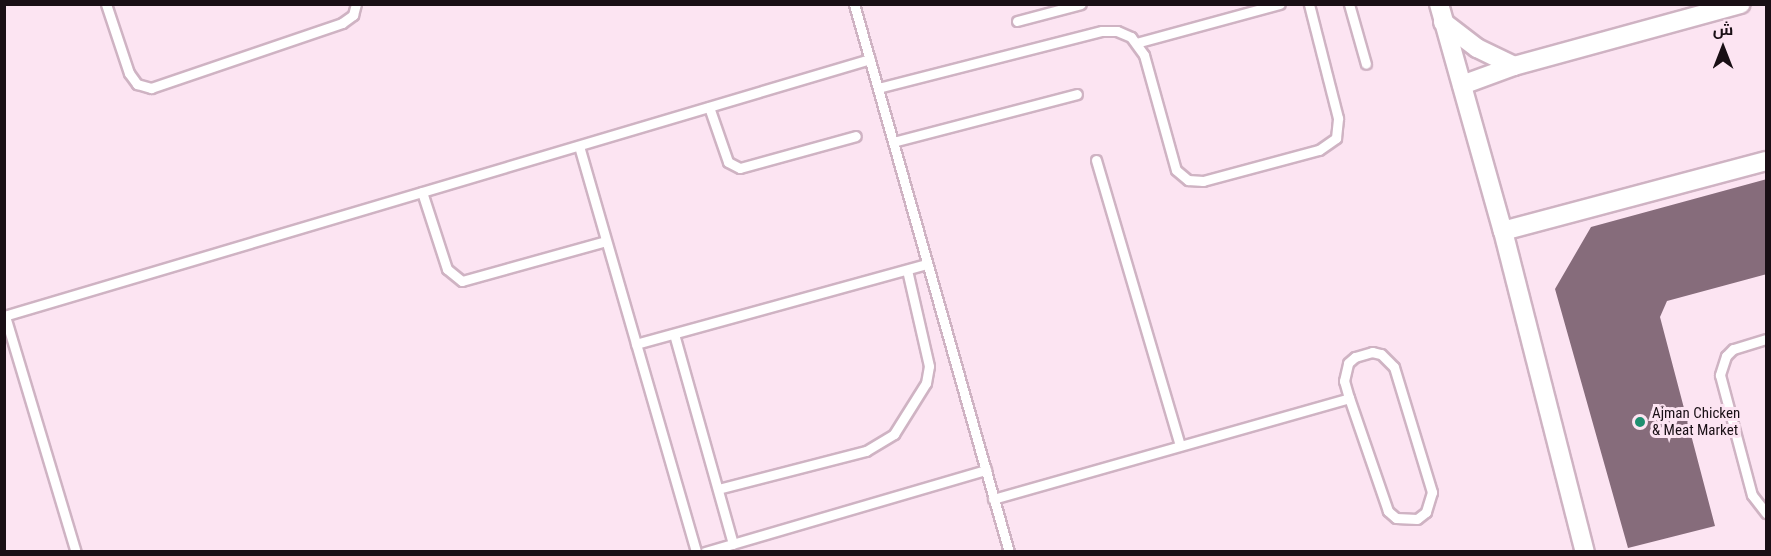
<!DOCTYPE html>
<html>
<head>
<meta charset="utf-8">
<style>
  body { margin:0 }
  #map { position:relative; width:1771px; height:556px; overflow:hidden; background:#fce4f2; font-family:"Roboto Condensed",Cairo,sans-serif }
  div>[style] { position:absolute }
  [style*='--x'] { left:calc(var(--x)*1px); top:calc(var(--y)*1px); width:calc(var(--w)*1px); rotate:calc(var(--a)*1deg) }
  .building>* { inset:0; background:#866c7b }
  .roads { filter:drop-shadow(2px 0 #cfb3c3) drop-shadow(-2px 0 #cfb3c3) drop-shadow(0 2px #cfb3c3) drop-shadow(0 -2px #cfb3c3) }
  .lane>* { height:9px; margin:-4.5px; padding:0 4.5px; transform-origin:4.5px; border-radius:4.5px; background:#fff }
  .street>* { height:18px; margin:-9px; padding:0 9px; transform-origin:9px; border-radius:9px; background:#fff }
  .dots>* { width:16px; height:16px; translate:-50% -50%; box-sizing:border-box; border:3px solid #fce4f2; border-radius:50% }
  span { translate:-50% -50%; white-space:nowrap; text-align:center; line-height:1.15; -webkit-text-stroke:6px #fce4f2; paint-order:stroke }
  .poi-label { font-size:15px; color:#190f15 }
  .left { translate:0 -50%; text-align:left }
  .frame { position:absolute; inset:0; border:6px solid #190f15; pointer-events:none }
  .north { position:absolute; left:1693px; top:18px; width:60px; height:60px; -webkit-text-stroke:4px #fce4f2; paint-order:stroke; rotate:0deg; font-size:16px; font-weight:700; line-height:24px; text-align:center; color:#190f15 }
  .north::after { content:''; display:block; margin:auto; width:21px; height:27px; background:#190f15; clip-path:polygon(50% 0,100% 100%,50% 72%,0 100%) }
</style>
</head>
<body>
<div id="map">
  <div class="building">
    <div style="clip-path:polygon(1767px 179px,1767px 274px,1667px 301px,1660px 317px,1715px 526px,1628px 548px,1555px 289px,1591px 227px)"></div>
  </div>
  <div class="roads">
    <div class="lane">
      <div style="--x:106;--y:4;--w:73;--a:71.6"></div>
      <div style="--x:129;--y:73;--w:14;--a:54"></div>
      <div style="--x:137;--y:84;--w:15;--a:16"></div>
      <div style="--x:151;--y:88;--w:202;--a:-18.8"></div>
      <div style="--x:342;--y:23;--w:14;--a:-36"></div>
      <div style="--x:353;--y:15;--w:11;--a:-75"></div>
      <div style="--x:854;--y:4;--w:569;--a:74.21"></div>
      <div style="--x:1349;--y:4;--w:62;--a:74.2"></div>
      <div style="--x:1017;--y:21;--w:66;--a:-14.9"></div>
      <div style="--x:1136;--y:43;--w:149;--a:-15.2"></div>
      <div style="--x:878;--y:88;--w:231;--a:-14.3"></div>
      <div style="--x:1102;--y:31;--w:15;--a:0"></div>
      <div style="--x:1117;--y:31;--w:15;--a:23"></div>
      <div style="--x:1131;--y:37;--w:22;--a:54"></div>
      <div style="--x:1144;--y:55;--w:119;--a:74.5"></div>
      <div style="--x:1176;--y:170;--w:16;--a:40"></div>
      <div style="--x:1188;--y:180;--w:15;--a:4"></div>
      <div style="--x:1203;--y:181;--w:120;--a:-15"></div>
      <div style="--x:1319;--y:150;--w:21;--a:-35"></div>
      <div style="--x:1336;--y:138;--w:20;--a:-84"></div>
      <div style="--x:1338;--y:118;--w:118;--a:-104.3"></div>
      <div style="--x:709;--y:107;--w:58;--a:70.9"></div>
      <div style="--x:728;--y:162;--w:13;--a:27"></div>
      <div style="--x:740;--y:168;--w:120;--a:-15.4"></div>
      <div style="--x:893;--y:142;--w:190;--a:-14.6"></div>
      <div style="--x:579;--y:146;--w:423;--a:73.9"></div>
      <div style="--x:1096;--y:160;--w:297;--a:73.6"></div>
      <div style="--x:422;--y:192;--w:81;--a:72"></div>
      <div style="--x:447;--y:269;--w:19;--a:39"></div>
      <div style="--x:462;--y:281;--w:149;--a:-15.5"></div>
      <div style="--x:4;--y:316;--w:903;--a:-16.53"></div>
      <div style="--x:5;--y:316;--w:246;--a:73.3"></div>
      <div style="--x:674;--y:334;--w:218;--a:74.3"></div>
      <div style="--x:1766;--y:339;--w:34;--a:163"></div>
      <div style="--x:1733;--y:349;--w:10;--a:135"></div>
      <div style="--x:1726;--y:356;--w:20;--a:108"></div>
      <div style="--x:1720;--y:375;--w:124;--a:75.1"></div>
      <div style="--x:1752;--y:495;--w:23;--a:52"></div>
      <div style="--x:636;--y:344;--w:302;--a:-15.4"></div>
      <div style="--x:1372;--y:352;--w:9;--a:13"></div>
      <div style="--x:1381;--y:354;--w:18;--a:45"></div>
      <div style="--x:1394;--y:367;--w:131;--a:73.1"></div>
      <div style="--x:1432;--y:492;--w:21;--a:107"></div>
      <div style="--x:1426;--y:512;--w:11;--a:142"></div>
      <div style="--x:1417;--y:519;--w:21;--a:-177"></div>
      <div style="--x:1396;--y:518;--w:11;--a:-139"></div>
      <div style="--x:1388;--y:511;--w:120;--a:-109"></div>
      <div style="--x:1349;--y:398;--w:18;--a:-106"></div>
      <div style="--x:1344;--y:381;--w:18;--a:-77"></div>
      <div style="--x:1348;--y:363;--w:9;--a:-41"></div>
      <div style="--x:1355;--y:357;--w:18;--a:-16"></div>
      <div style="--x:718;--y:489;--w:153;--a:-14.4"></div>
      <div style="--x:866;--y:451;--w:33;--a:-31"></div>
      <div style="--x:894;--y:434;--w:60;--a:-57.9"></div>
      <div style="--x:926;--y:383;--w:17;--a:-80"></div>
      <div style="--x:929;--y:366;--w:98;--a:-102.9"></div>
      <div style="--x:993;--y:499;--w:370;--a:-15.8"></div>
      <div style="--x:705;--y:552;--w:293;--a:-16.3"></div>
    </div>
    <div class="street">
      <div style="--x:1439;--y:4;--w:236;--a:74.3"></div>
      <div style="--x:1503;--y:231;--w:331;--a:75.7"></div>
      <div style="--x:1443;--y:22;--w:43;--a:37.4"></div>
      <div style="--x:1477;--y:48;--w:41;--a:25.9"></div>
      <div style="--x:1462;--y:85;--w:55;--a:-20.1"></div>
      <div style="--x:1514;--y:66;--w:235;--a:-15.3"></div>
      <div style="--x:1503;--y:231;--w:272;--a:-14.9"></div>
    </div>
  </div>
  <div class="dots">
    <div style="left:1640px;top:422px;background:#1f8f70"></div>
  </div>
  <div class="poi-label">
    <span class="left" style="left:1652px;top:422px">Ajman Chicken<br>&amp; Meat Market</span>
  </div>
  <div class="frame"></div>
  <div class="north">ش</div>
</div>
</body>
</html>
